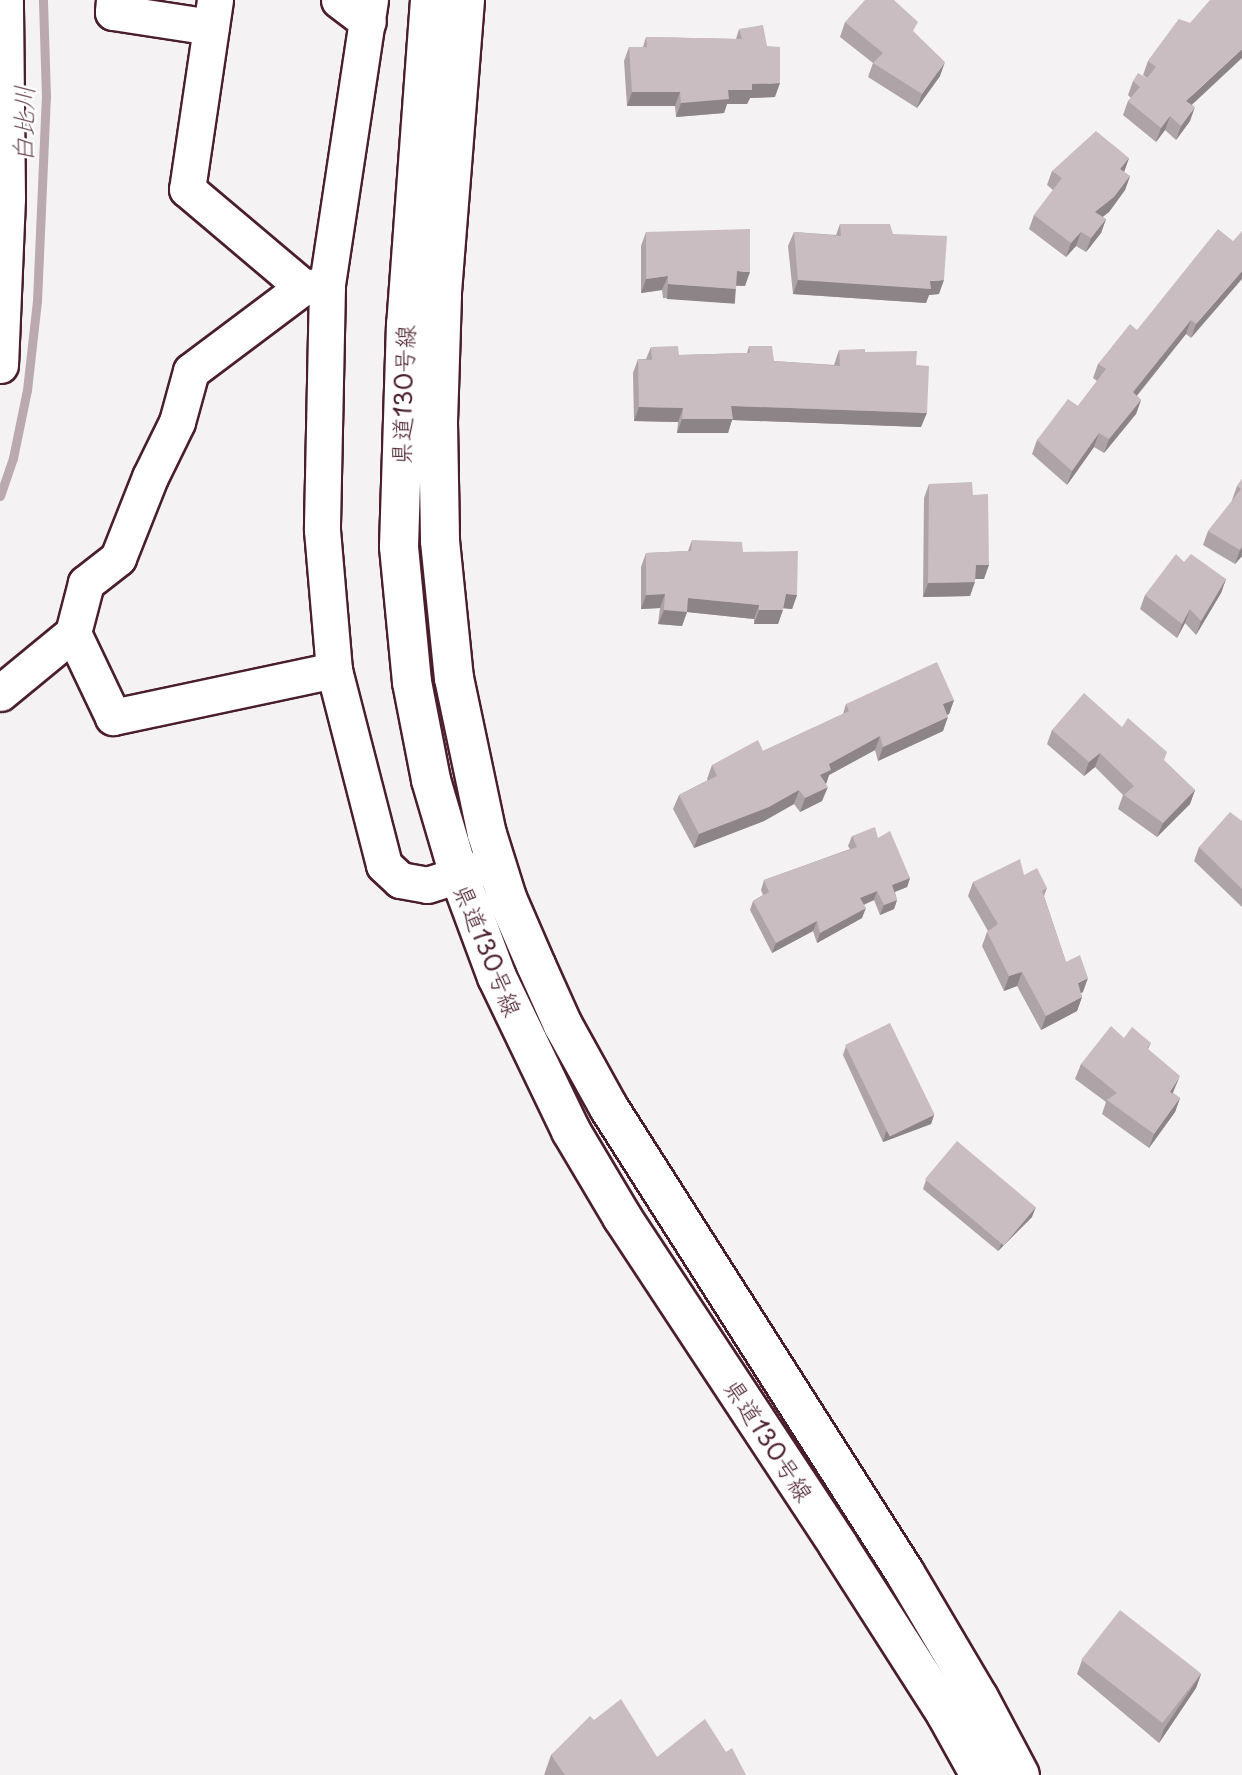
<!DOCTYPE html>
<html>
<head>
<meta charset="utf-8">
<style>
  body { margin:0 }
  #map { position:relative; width:1242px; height:1775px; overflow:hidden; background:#f4f2f2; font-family:"Playpen Sans","Klee One",sans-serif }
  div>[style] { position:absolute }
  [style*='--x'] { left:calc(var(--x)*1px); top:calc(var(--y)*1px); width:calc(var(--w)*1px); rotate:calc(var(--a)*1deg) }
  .stream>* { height:9px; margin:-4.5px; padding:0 4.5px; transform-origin:4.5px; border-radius:4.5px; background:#baa9ae }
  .roads { filter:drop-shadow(2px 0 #4a1f2b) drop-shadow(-2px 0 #4a1f2b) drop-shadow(0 2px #4a1f2b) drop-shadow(0 -2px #4a1f2b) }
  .minor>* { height:35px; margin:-17.5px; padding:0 17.5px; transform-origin:17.5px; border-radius:17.5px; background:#fff }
  .major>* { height:38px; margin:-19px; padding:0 19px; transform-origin:19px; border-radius:19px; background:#fff }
  .wall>* { inset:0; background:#aea3a6 }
  .shaded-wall>* { inset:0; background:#8d8487; transform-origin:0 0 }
  .building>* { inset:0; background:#cabdc1; transform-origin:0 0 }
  span { translate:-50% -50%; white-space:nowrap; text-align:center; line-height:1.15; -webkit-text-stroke:5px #fff; paint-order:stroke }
  .street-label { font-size:24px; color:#4a1f2b }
  .water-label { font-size:26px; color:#714f59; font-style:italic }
</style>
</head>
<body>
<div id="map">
  <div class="stream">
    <div style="--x:0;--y:496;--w:40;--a:-71.1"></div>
    <div style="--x:13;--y:458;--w:69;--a:-78.4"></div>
    <div style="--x:27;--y:390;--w:90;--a:-83.6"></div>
    <div style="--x:37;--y:301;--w:204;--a:-87.5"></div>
    <div style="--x:46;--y:97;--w:97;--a:-91.8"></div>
  </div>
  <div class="roads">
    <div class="minor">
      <div style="--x:114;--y:0;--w:12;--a:95"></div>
      <div style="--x:113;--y:12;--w:99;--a:8.7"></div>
      <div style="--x:215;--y:0;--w:191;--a:98.4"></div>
      <div style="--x:187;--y:189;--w:152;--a:40.2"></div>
      <div style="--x:303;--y:287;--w:24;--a:-2"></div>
      <div style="--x:339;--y:0;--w:36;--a:37"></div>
      <div style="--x:370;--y:0;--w:289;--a:98.6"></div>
      <div style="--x:327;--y:286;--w:244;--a:91.2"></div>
      <div style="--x:322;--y:530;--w:141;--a:85.1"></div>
      <div style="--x:334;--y:670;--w:201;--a:75.6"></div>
      <div style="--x:384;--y:865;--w:22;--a:43"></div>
      <div style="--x:400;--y:880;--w:27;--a:10"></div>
      <div style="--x:427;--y:885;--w:63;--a:-17.6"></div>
      <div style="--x:303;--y:287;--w:140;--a:143.1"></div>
      <div style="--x:191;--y:371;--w:53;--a:105.4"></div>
      <div style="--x:177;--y:422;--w:61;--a:116.1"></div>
      <div style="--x:150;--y:477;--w:87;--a:111.6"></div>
      <div style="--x:118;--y:558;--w:41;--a:142"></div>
      <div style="--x:86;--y:583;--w:52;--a:104.6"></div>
      <div style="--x:73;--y:633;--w:93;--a:64.5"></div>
      <div style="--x:113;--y:717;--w:226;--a:-12"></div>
      <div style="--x:0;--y:365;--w:167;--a:-87.6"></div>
      <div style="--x:7;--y:198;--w:198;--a:-90.6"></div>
      <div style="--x:0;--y:693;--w:94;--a:-39.4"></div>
    </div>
    <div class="major">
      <div style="--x:430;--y:0;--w:325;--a:94.2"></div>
      <div style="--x:406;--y:324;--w:223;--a:91.8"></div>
      <div style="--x:399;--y:547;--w:136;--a:84.5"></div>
      <div style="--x:412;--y:682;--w:100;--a:79"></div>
      <div style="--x:431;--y:780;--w:99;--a:73.6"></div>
      <div style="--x:459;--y:875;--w:109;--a:69.6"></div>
      <div style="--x:497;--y:977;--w:171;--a:64.3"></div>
      <div style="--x:571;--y:1131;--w:100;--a:59.3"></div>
      <div style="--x:622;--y:1217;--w:393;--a:56.6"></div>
      <div style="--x:838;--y:1545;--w:201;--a:57.4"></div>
      <div style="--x:946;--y:1714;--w:70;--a:60.9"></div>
      <div style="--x:465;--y:0;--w:296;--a:94.5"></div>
      <div style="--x:442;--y:295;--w:128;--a:91.8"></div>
      <div style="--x:438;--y:423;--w:118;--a:89"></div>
      <div style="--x:440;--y:541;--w:138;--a:84.2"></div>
      <div style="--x:454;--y:678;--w:159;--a:78.1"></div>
      <div style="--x:487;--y:834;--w:67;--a:72.6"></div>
      <div style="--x:507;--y:898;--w:73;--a:66.6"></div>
      <div style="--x:536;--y:965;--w:66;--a:65.8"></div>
      <div style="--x:563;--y:1025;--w:95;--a:61"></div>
      <div style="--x:609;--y:1108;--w:551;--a:57.52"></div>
      <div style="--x:905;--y:1573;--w:145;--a:59.4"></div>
      <div style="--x:979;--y:1698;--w:87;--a:62"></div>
    </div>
  </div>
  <div class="wall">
    <div style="clip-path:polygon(1179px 19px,1192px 105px,1190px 121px,1176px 140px,1165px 130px,1156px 142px,1123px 115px,1128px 101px,1131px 98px,1128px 95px,1133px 81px,1147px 78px,1143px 75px,1148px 61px)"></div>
    <div style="clip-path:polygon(845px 22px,914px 32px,940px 76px,917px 108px,868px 77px,873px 63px,840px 37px)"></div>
    <div style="clip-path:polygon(739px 29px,775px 97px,750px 98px,747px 104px,727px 104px,724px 113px,676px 117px,675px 106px,627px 106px,624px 61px,629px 47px,643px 47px,646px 37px,736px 39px)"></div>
    <div style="clip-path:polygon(1129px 158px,1124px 172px,1130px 176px,1125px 190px,1109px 212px,1102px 217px,1106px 219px,1101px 233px,1086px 252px,1076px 246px,1066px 257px,1029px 229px,1034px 215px,1053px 190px,1047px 185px,1052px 171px)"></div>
    <div style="clip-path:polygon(840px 224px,893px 234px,939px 294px,929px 295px,926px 303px,793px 294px,788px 246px,794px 232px,836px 235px)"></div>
    <div style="clip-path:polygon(646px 232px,745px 286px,736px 286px,731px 303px,663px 298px,662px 290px,641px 293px,641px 246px)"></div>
    <div style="clip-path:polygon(1233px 241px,1191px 338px,1186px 334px,1137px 396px,1141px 400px,1136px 414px,1104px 453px,1094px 447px,1067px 485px,1032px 454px,1037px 440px,1078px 406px,1097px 381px,1093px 378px,1098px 364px,1137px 330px)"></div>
    <div style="clip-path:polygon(749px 346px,774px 361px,834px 365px,839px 350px,865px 352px,916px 365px,921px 427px,732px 420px,728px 433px,677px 433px,678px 422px,634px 421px,633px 373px,638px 359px,646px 359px,651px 347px,679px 355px,747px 353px)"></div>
    <div style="clip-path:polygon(1242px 479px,1242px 556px,1235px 564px,1203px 545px,1208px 531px,1233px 501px,1232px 500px,1237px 486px)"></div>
    <div style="clip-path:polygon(929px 484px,984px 579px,975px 579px,970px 596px,923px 597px,924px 498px)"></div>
    <div style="clip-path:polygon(692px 540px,743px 552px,797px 595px,792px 609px,783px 608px,778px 624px,754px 624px,754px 619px,687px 612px,682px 626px,658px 624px,660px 608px,641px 609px,641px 567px,646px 553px,688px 551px)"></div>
    <div style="clip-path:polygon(1184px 562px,1226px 579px,1221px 593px,1196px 635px,1185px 623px,1177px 638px,1140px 609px,1145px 595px)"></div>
    <div style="clip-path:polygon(954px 700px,949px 714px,947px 715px,943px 731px,878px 761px,875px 750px,829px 775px,826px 784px,822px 801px,800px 812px,794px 804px,764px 821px,694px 848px,673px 809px,679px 795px,708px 780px,707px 779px,712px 765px,763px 751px,843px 714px,846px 704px)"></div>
    <div style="clip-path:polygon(1122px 727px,1164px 761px,1195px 790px,1190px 804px,1157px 837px,1118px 809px,1123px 795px,1095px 767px,1084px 776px,1047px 744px,1052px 730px)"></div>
    <div style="clip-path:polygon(1242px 821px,1242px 907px,1194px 861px,1199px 847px)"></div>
    <div style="clip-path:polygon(852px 836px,878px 838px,910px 878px,907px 887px,895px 892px,897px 900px,894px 909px,880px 915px,874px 900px,864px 905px,862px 918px,817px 943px,813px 931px,772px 953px,750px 910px,753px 901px,763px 895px,761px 890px,764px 880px,850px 849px,848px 846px)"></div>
    <div style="clip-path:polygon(1024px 875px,1047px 888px,1044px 896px,1066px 962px,1083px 992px,1081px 993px,1082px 997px,1077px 1011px,1041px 1030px,1017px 986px,1004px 991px,982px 946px,987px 932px,988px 931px,968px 896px,973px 882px)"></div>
    <div style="clip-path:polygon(1124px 1038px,1151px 1043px,1148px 1049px,1174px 1090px,1173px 1093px,1180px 1098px,1175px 1112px,1149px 1148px,1102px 1114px,1106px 1102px,1075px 1079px,1081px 1064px)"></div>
    <div style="clip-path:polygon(846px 1046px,934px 1115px,931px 1124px,883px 1142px,843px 1055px)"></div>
    <div style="clip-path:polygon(926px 1180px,1032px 1217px,998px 1251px,923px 1189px)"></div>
    <div style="clip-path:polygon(1082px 1660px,1201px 1674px,1196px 1688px,1159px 1743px,1077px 1674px)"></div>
    <div style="clip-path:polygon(594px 1720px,657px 1757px,726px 1752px,746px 1775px,544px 1775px,551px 1755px)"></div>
  </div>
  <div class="shaded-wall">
    <div style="clip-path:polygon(1242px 49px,1242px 58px,1181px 115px,1186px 101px)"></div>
    <div style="clip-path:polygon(945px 62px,940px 76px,917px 108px,922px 94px)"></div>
    <div style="clip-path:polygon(780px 83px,775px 97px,750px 98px,747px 104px,727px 104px,724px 113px,676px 117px,681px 103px,752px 84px)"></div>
    <div style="clip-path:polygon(632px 92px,680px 92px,675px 106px,627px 106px)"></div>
    <div style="clip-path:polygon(1195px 107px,1190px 121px,1176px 140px,1181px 126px)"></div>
    <div style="clip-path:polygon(1170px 116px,1165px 130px,1156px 142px,1161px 128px)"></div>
    <div style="clip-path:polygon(1129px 158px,1124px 172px,1120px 169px)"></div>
    <div style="clip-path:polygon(1130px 176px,1125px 190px,1109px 212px,1090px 227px,1095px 212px)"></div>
    <div style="clip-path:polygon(1106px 219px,1101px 233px,1086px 252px,1091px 238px)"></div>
    <div style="clip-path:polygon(1081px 232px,1076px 246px,1066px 257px,1071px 243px)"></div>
    <div style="clip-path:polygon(737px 271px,750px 272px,745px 286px,732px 285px)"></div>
    <div style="clip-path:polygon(1242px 271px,1242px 279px,1191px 338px,1196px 324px)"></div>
    <div style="clip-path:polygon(668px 276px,662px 290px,641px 293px,646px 279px)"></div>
    <div style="clip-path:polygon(798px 280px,930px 281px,944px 280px,939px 294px,929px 295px,926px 303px,793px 294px)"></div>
    <div style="left:668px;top:284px;width:68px;height:15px;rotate:4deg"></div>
    <div style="clip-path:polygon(1191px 320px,1186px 334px,1128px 406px,1133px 392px)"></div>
    <div style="clip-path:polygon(1141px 400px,1136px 414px,1104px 453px,1109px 439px)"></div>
    <div style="clip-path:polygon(731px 406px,927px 413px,921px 427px,732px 420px,728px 433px,677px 433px,682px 419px)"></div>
    <div style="clip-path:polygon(639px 407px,683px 408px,678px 422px,634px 421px)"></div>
    <div style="clip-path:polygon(1099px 433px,1094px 447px,1067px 485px,1072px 471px)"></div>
    <div style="clip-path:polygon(1242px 547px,1242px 556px,1235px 564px,1240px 550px)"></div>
    <div style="clip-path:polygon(976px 565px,989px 565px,984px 579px,971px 579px)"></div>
    <div style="clip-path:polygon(1226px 579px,1221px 593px,1196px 635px,1201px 621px)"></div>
    <div style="clip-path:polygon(975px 582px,970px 596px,923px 597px,928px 583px)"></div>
    <div style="clip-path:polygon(665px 594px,660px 608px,641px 609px,646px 595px)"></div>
    <div style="clip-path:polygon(786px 594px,797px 595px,792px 609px,781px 608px)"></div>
    <div style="clip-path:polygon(688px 598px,759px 605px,754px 619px,687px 612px,682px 626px,658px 624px,664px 610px)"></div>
    <div style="clip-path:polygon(1190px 609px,1185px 623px,1177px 638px,1182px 624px)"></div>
    <div style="clip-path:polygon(759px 610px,783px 610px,778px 624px,754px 624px)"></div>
    <div style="clip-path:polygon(954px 700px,949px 714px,938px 718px,943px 704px)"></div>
    <div style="clip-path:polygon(948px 717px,943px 731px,878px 761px,883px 747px)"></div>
    <div style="clip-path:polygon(880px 736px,875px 750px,829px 775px,826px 784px,820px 775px,829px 764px)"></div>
    <div style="clip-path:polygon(1100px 753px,1095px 767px,1084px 776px,1089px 762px)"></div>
    <div style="clip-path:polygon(828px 787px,822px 801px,800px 812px,805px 798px)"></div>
    <div style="clip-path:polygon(799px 790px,794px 804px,764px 821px,694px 848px,699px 834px)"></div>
    <div style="clip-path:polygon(1195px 790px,1190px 804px,1157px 837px,1163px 823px)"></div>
    <div style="clip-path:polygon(910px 878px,907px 887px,889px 894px,892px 885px)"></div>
    <div style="clip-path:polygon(877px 891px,874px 900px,857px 907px,860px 898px)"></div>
    <div style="clip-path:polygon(897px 900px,894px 909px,880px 915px,884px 905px)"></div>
    <div style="clip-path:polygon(866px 908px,862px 918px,817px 943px,820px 933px)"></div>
    <div style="clip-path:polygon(817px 921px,813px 931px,772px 953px,776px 943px)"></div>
    <div style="clip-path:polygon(1022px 972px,1017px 986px,1004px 991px,1009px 976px)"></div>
    <div style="clip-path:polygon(1088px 978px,1083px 992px,1073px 997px,1078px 983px)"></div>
    <div style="clip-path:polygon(1082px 997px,1077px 1011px,1041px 1030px,1046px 1016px)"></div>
    <div style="clip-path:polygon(1180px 1076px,1174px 1090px,1165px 1106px,1170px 1092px)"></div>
    <div style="clip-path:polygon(1180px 1098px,1175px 1112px,1149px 1148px,1154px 1134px)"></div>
    <div style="clip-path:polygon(934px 1115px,931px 1124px,883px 1142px,886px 1132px)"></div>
    <div style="clip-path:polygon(1036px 1207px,1032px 1217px,998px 1251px,1002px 1242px)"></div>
    <div style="clip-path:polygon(1201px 1674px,1196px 1688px,1159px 1743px,1164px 1729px)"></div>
  </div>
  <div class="building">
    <div style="clip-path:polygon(865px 0,894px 0,918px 22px,913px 31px,945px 62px,922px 94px,873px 63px,883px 53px,845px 22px)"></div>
    <div style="clip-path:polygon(1210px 0,1242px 0,1242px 49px,1186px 101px,1195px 107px,1181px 126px,1170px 116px,1161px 128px,1128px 101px,1140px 87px,1133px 81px,1138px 73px,1147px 78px,1156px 67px,1148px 61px,1179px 19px,1190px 23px)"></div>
    <div style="clip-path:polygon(763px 25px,767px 46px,780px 47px,780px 83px,752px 84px,752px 90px,728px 90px,729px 99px,681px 103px,680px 92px,632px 92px,629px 47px,647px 47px,646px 37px,742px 39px,739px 29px)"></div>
    <div style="clip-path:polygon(1096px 131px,1129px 158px,1120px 169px,1130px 176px,1114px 197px,1095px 212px,1106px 219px,1091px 238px,1081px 232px,1071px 243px,1034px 215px,1062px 178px,1052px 171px)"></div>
    <div style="clip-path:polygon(840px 224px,890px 224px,893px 234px,947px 236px,944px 280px,930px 281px,931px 289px,798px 280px,794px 232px,841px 236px)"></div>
    <div style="clip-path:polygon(750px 229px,750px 272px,737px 271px,736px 289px,668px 284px,668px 276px,646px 279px,646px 232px)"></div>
    <div style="clip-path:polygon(1218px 229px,1233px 241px,1242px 231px,1242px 271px,1196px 324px,1191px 320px,1133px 392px,1141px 400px,1109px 439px,1099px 433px,1072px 471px,1037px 440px,1068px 399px,1078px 406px,1106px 369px,1098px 364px,1130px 324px,1137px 330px)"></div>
    <div style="clip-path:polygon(678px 346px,679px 355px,750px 353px,749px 346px,772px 346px,774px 361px,840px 366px,839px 350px,865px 349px,865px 352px,917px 351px,916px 365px,929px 366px,927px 413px,731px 406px,733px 419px,682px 419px,683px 408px,639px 407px,638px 359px,652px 360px,651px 347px)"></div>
    <div style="clip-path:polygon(1242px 479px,1242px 547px,1240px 550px,1208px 531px,1241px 489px,1237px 486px)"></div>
    <div style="clip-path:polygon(972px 482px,973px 495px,988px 494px,989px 565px,976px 565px,975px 582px,928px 583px,929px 484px)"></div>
    <div style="clip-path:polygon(692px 540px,742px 542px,743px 552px,798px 551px,797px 595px,786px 594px,783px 610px,759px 610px,759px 605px,688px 598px,687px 612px,664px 610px,665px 594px,646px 595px,646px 553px,691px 551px)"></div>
    <div style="clip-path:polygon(1176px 554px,1184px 562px,1191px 554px,1226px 579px,1201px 621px,1190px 609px,1182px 624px,1145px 595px)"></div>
    <div style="clip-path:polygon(937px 662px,954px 700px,943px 704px,948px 717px,883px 747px,880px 736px,829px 764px,831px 770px,820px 775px,828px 787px,805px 798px,799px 790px,769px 807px,699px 834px,679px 795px,717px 776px,712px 765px,758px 740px,763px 751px,849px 711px,846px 704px)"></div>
    <div style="clip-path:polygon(1084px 693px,1122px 727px,1128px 718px,1167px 752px,1164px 760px,1195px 790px,1163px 823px,1124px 795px,1134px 786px,1100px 753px,1089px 762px,1052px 730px)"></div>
    <div style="clip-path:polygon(1230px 812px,1242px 821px,1242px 889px,1199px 847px)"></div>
    <div style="clip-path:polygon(875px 827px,878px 838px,890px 831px,910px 878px,892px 885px,897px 900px,884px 905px,877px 891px,860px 898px,866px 908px,820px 933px,817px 921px,776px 943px,753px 901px,769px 892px,764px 880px,857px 847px,852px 836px)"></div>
    <div style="clip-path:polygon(1020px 859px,1024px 875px,1037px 868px,1047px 888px,1042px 891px,1066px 962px,1080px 955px,1088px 978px,1078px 983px,1082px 997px,1046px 1016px,1022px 972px,1009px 976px,987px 932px,998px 924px,973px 882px)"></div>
    <div style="left:890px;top:1023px;width:102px;height:50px;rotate:64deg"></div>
    <div style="clip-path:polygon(1111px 1026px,1124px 1038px,1132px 1027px,1151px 1043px,1147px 1048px,1180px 1076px,1170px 1092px,1180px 1098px,1154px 1134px,1107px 1100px,1117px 1093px,1081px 1064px)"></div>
    <div style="left:957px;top:1141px;width:103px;height:50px;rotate:40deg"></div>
    <div style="left:1120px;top:1610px;width:103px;height:63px;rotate:38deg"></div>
    <div style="clip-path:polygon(621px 1699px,657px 1757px,705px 1719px,726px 1752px,732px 1748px,746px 1775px,565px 1775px,551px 1755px,590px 1716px,594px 1720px)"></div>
  </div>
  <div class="street-label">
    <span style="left:403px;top:395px;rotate:-88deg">県道130号線</span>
    <span style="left:488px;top:950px;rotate:68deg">県道130号線</span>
    <span style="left:769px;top:1440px;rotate:57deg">県道130号線</span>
  </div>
  <div class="water-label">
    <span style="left:23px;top:124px;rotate:-89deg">白比川</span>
  </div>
</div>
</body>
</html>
